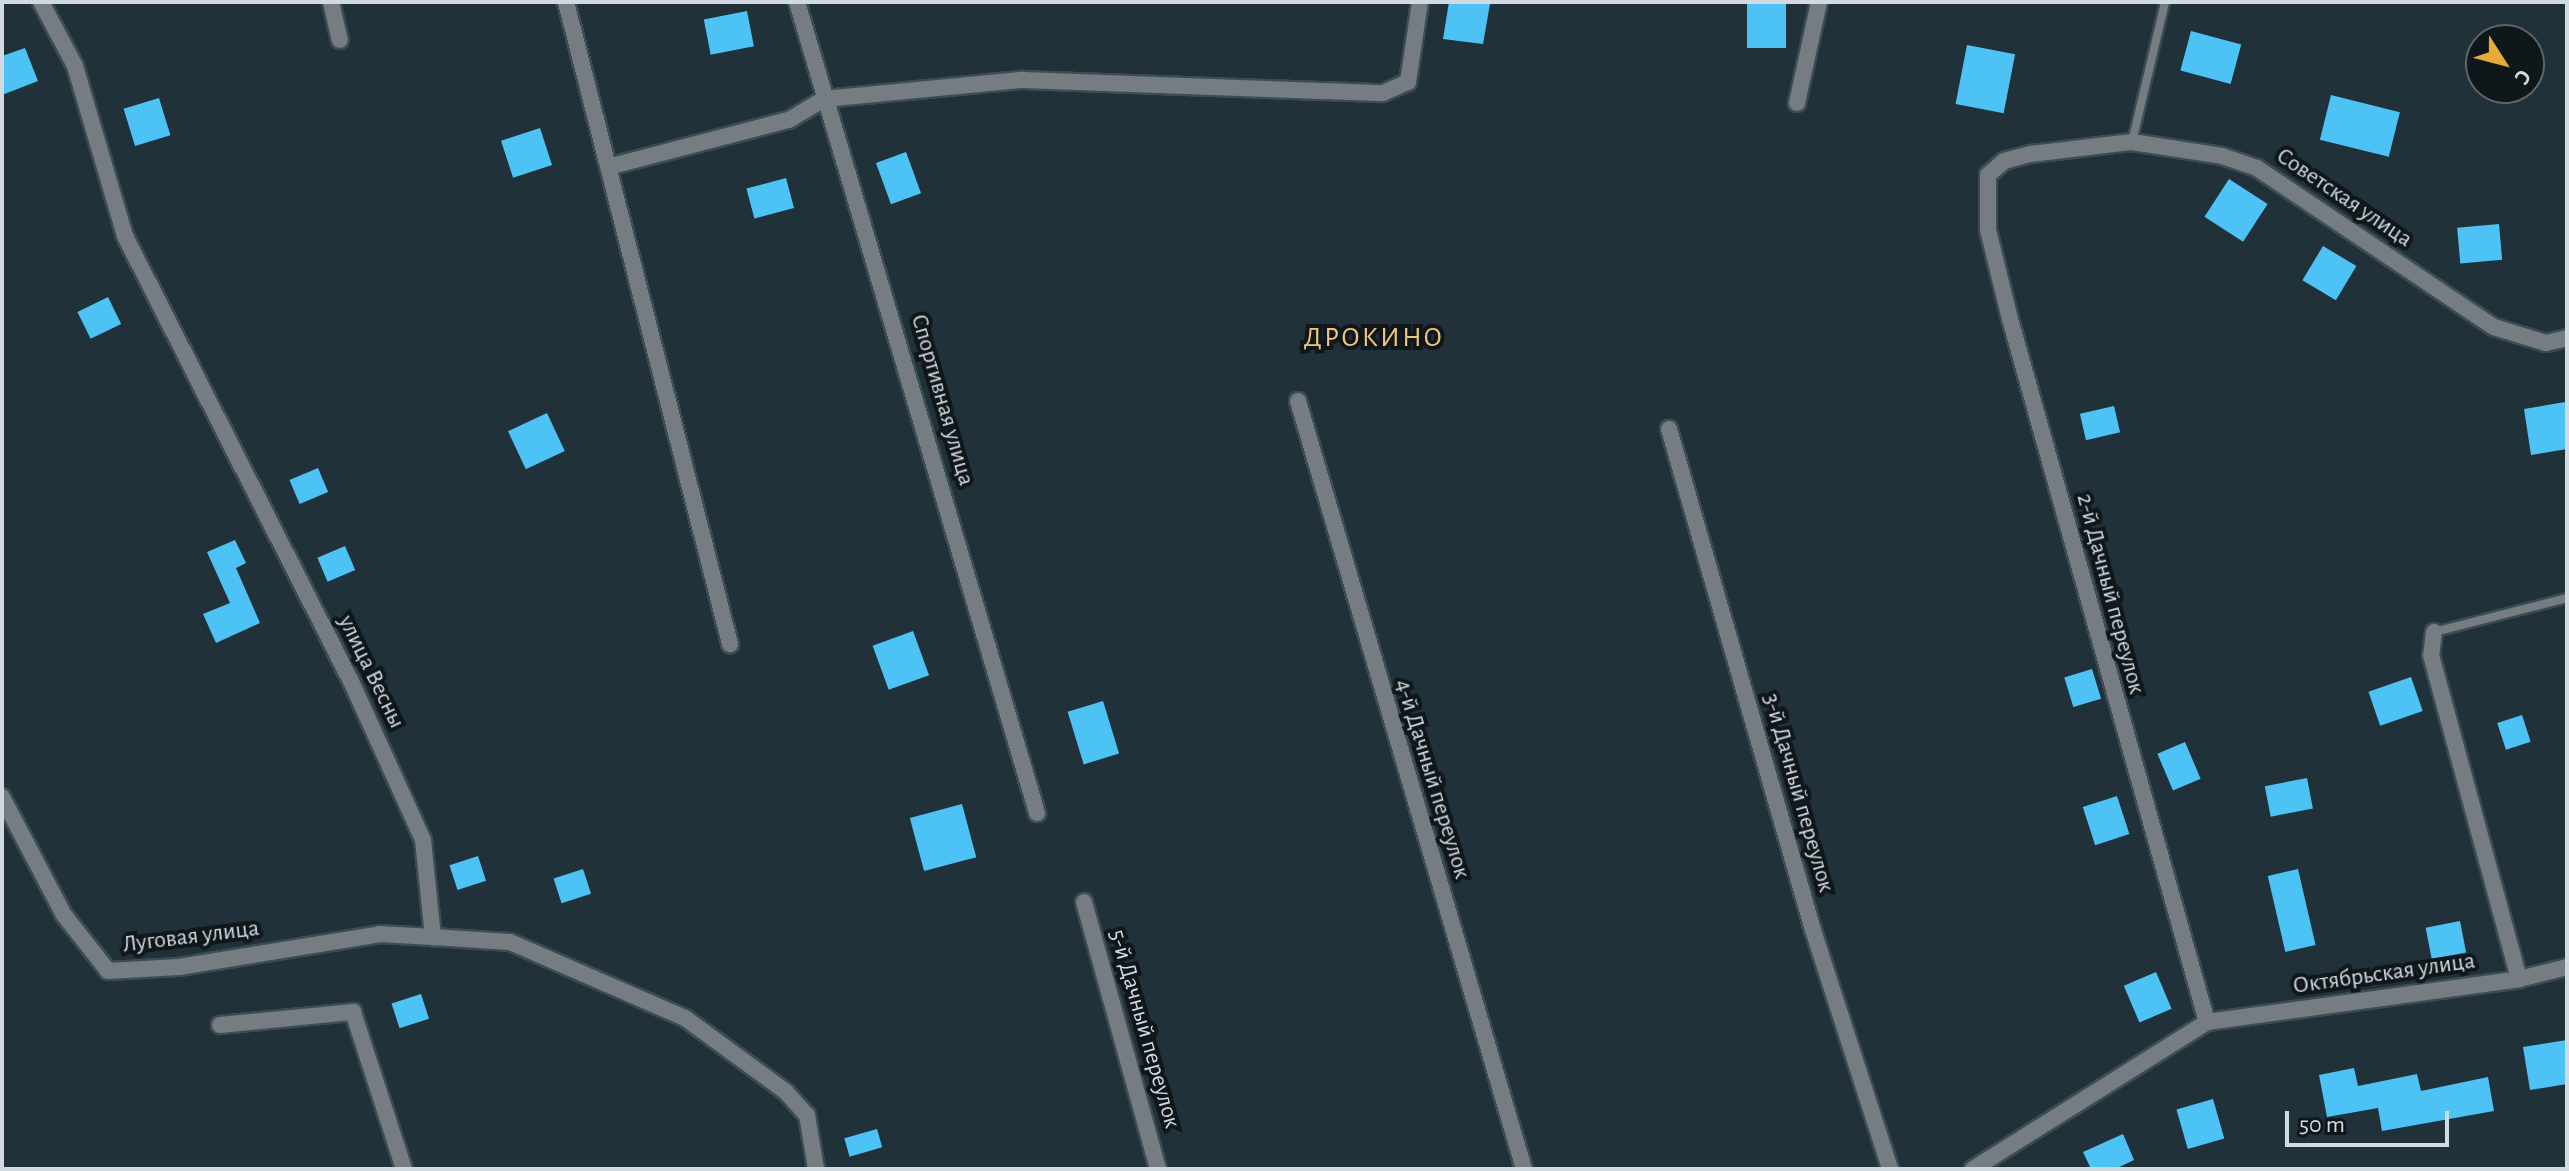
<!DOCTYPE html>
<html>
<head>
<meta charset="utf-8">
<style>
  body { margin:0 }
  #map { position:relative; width:2569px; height:1171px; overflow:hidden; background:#203139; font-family:"Alegreya Sans",sans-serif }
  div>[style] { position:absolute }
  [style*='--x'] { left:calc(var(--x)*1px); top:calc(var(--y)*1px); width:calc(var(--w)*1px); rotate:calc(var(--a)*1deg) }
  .building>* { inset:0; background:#4dc3f5; transform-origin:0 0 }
  .roads { filter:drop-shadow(2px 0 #3c4c54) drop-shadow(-2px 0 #3c4c54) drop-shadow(0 2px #3c4c54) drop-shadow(0 -2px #3c4c54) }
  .service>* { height:8px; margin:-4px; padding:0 4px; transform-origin:4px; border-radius:4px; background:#757d82 }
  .minor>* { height:16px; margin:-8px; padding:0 8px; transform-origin:8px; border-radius:8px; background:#757d82 }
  span { translate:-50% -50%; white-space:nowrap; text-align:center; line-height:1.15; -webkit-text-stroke:8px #10171b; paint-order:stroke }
  .street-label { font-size:24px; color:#d0dae0 }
  .quarter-label { font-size:28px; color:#eec57e; letter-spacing:2px }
  .frame { position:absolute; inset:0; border:4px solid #d0dae0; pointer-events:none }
  .north { position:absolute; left:2465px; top:24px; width:80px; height:80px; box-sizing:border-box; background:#10171b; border:2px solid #5d656a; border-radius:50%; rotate:126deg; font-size:22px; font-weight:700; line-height:32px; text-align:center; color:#d0dae0 }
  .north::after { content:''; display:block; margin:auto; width:28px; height:36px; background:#e7ac37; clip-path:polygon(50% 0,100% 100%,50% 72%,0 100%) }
  .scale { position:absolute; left:2285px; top:1111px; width:164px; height:36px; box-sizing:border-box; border:4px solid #d0dae0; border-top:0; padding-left:10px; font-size:24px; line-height:28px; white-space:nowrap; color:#d0dae0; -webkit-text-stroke:6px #10171b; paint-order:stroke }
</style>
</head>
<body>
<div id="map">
  <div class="building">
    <div style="clip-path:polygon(1449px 2px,1490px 4px,1483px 44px,1443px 39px)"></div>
    <div style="left:1747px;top:2px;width:39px;height:46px"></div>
    <div style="left:747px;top:11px;width:36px;height:44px;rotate:79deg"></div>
    <div style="left:2191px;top:31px;width:52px;height:41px;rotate:15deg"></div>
    <div style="left:1967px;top:45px;width:49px;height:60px;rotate:11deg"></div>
    <div style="clip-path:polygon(25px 48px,38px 81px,2px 95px,2px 56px)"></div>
    <div style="left:2331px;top:95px;width:71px;height:46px;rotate:14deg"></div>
    <div style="left:159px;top:98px;width:39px;height:37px;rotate:73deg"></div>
    <div style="left:540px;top:128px;width:39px;height:41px;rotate:72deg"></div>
    <div style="left:906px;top:152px;width:44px;height:32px;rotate:70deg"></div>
    <div style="left:786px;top:178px;width:31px;height:41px;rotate:75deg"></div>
    <div style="left:2229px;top:179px;width:46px;height:45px;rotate:33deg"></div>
    <div style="left:2499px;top:224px;width:36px;height:42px;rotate:85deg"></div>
    <div style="left:2323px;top:246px;width:39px;height:40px;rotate:31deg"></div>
    <div style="left:108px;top:297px;width:30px;height:34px;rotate:64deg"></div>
    <div style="clip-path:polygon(2565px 402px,2567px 449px,2531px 455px,2524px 409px)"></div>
    <div style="left:2114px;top:406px;width:27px;height:35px;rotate:77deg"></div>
    <div style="left:547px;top:413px;width:42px;height:43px;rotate:65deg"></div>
    <div style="left:318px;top:468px;width:26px;height:31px;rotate:67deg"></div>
    <div style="clip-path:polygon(235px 540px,246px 563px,236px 568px,260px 623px,216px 643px,203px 614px,230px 603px,207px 552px)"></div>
    <div style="left:345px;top:546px;width:26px;height:30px;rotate:67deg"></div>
    <div style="left:913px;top:631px;width:47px;height:43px;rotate:70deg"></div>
    <div style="left:2092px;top:669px;width:31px;height:29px;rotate:73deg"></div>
    <div style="left:2411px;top:677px;width:36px;height:45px;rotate:71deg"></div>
    <div style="left:1103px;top:701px;width:55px;height:37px;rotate:73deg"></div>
    <div style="left:2522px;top:715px;width:28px;height:26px;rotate:72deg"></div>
    <div style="left:2185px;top:742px;width:40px;height:30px;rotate:67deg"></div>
    <div style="left:2307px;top:778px;width:31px;height:43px;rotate:79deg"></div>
    <div style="left:2117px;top:796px;width:40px;height:36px;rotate:72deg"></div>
    <div style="left:962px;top:804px;width:55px;height:54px;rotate:75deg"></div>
    <div style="left:478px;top:856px;width:26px;height:30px;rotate:72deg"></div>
    <div style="left:583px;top:869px;width:26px;height:31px;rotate:72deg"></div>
    <div style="left:2298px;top:869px;width:78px;height:31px;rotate:77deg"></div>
    <div style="left:2460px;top:921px;width:32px;height:35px;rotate:79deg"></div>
    <div style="left:2156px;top:972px;width:40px;height:35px;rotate:67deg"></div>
    <div style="left:421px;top:994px;width:26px;height:31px;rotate:72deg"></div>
    <div style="clip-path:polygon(2567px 1040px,2567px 1084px,2530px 1090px,2523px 1047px)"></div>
    <div style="clip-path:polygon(2354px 1068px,2358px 1086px,2417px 1074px,2421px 1091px,2488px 1077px,2494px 1111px,2382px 1131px,2378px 1108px,2327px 1117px,2319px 1075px)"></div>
    <div style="left:2213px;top:1099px;width:41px;height:38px;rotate:74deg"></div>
    <div style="left:877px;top:1129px;width:19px;height:34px;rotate:74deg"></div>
    <div style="clip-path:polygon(2123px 1134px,2134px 1160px,2115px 1169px,2091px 1169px,2083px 1152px)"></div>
  </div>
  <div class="roads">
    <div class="service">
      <div style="--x:2132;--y:142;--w:144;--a:-76.7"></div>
      <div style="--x:2434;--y:632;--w:137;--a:-14.3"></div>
    </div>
    <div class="minor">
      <div style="--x:41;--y:2;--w:72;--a:62"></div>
      <div style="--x:75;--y:66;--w:177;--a:73.6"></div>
      <div style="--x:125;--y:236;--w:497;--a:63.1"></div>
      <div style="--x:350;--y:679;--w:177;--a:65.6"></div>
      <div style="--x:423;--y:840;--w:98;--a:84.1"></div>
      <div style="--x:433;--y:937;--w:77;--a:3.7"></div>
      <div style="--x:510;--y:942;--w:191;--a:23.5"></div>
      <div style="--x:685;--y:1018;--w:125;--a:36.2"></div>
      <div style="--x:786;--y:1092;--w:31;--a:48"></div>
      <div style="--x:807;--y:1115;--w:55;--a:80.5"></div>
      <div style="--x:331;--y:2;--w:39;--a:77"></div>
      <div style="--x:566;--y:2;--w:663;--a:75.67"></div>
      <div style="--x:797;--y:2;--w:846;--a:73.51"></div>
      <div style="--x:1797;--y:103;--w:103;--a:-77.7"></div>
      <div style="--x:608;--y:167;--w:187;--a:-14.6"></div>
      <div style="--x:789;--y:120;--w:41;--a:-31"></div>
      <div style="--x:824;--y:99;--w:200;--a:-5.5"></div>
      <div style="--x:1023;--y:80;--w:360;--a:2.1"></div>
      <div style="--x:1383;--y:93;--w:27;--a:-24"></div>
      <div style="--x:1408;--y:82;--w:81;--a:-81.5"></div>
      <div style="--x:1298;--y:401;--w:801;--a:73.6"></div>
      <div style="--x:1669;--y:429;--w:521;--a:73.96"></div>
      <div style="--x:1813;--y:930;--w:251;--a:72.1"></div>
      <div style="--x:2434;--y:632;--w:23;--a:97"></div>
      <div style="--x:2431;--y:655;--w:336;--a:74.8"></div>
      <div style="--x:2;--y:797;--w:133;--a:62.3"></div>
      <div style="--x:64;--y:915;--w:71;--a:51.8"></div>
      <div style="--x:108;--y:971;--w:71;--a:-3.2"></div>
      <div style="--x:179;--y:967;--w:204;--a:-9.3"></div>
      <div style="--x:380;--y:934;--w:53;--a:3.2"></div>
      <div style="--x:1084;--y:902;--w:277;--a:74.5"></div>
      <div style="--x:2207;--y:1022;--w:730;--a:-105.65"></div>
      <div style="--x:2010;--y:319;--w:92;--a:-103.9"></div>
      <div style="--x:1988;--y:230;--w:55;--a:-90"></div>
      <div style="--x:1988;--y:175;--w:21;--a:-41"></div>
      <div style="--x:2004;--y:161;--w:28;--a:-15"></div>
      <div style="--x:2031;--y:154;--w:102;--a:-6.8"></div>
      <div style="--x:2132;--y:142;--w:91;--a:8.8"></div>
      <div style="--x:2222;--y:156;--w:37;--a:19"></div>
      <div style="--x:2257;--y:168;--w:285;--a:33.9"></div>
      <div style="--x:2494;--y:327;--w:54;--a:17.1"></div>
      <div style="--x:2546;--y:343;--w:22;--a:-13"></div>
      <div style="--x:220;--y:1025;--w:134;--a:-5.6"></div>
      <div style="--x:353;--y:1012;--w:165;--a:72"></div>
      <div style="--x:1973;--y:1169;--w:276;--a:-32.1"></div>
      <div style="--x:2207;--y:1022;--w:315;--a:-7.8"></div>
      <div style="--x:2519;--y:979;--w:49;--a:-14"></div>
    </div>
  </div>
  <div class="street-label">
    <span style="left:2344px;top:198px;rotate:34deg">Советская улица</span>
    <span style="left:942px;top:400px;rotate:74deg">Спортивная улица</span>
    <span style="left:2110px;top:594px;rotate:75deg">2-й Дачный переулок</span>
    <span style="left:371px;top:672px;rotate:64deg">улица Весны</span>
    <span style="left:1432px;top:779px;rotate:73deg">4-й Дачный переулок</span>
    <span style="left:1798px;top:793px;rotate:74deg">3-й Дачный переулок</span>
    <span style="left:191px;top:937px;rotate:-7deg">Луговая улица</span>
    <span style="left:2384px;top:974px;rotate:-8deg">Октябрьская улица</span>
    <span style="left:1144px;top:1029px;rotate:74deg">5-й Дачный переулок</span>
  </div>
  <div class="quarter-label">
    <span style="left:1374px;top:338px">ДРОКИНО</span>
  </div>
  <div class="frame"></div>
  <div class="north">С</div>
  <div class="scale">50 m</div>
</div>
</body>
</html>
